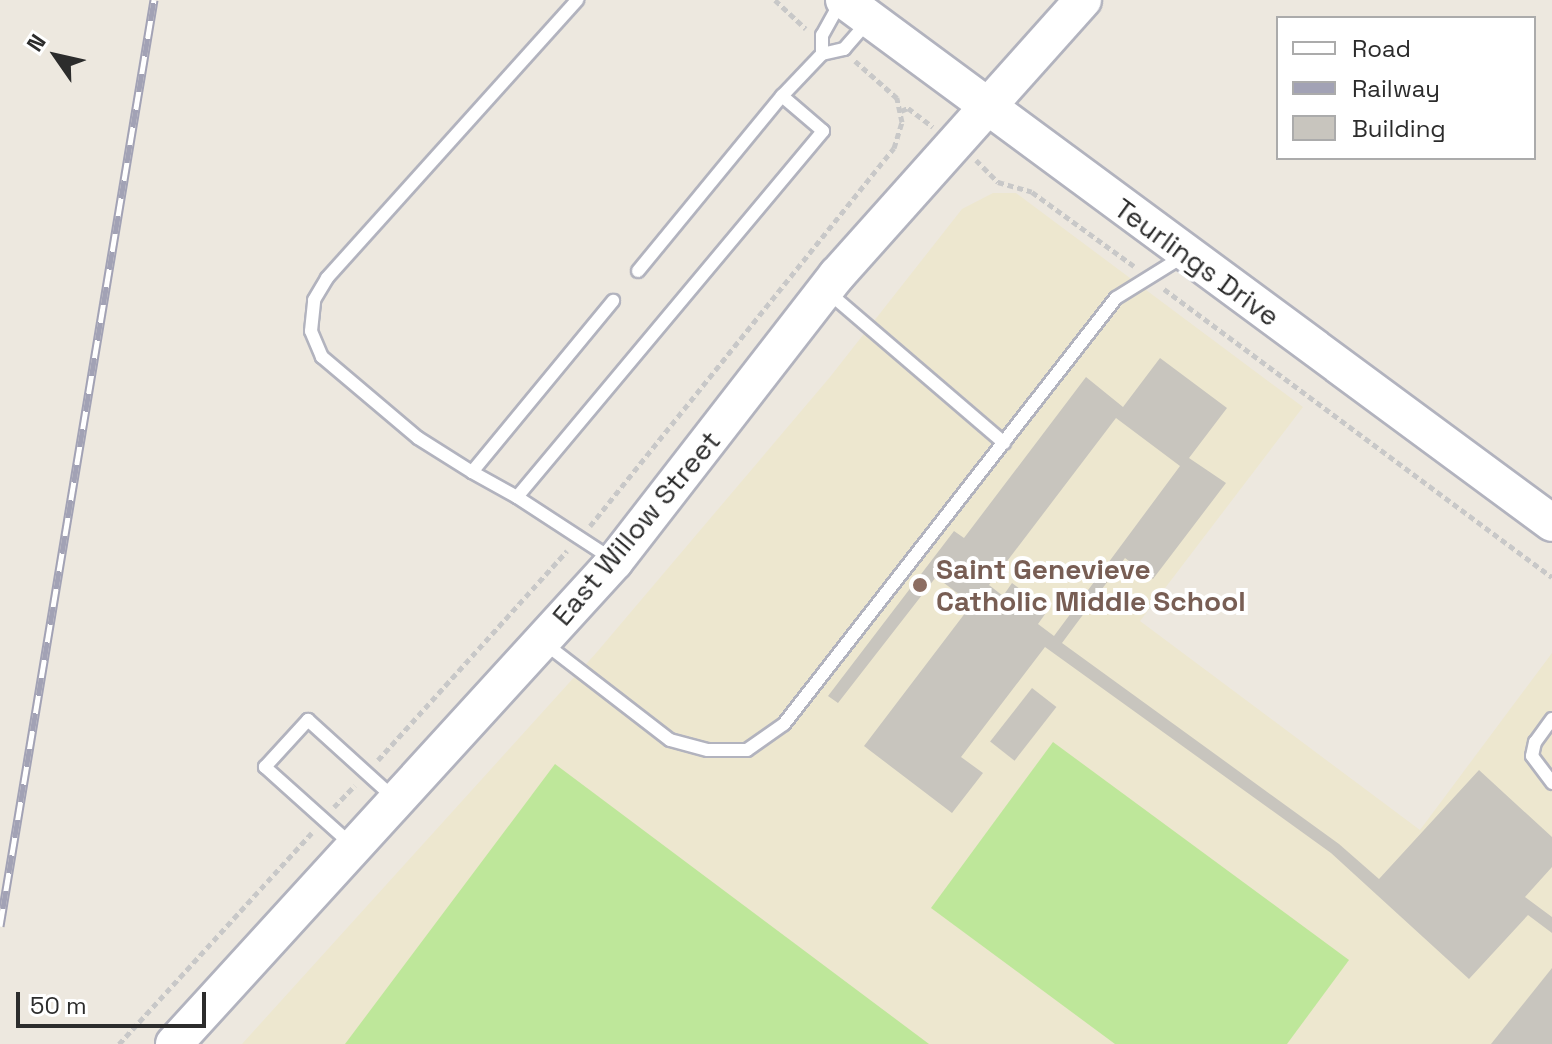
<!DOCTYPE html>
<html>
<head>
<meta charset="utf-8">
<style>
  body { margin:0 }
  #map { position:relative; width:1552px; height:1044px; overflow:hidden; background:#ede8df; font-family:"Space Grotesk",sans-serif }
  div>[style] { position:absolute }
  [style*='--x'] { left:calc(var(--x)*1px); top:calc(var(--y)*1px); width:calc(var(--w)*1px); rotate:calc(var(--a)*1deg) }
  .education>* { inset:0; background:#ede7cf }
  .pitch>* { inset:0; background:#bee79a }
  .building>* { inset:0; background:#c8c5be; transform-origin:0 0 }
  .path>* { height:5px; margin-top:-2.5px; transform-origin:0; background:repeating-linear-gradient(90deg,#c8c8c8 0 6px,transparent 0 10px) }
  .roads { filter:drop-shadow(2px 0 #b2b3be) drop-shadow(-2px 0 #b2b3be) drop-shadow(0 2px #b2b3be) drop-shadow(0 -2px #b2b3be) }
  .lane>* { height:12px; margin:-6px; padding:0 6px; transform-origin:6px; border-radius:6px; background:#fff }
  .secondary>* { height:36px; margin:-18px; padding:0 18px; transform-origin:18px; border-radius:18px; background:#fff }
  .rail>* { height:9px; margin-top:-4.5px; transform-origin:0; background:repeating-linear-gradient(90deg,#fff 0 18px,#a2a2b5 0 36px); box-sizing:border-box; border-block:2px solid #a2a2b5 }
  .dots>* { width:22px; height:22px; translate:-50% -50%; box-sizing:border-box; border:4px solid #fff; border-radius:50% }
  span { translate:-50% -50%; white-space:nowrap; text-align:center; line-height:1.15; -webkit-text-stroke:8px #fff; paint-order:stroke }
  .street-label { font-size:28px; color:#2c2c2c }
  .education-label { font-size:28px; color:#785e54; font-weight:700 }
  .left { translate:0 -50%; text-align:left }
  .legend { position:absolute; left:1276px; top:16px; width:260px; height:144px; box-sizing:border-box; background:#fff; border:2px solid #ababab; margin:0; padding:10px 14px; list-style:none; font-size:24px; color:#2c2c2c }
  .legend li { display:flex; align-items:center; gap:16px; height:40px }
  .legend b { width:40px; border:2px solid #ababab }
  .north { position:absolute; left:16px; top:16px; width:80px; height:80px; -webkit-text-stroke:6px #fff; paint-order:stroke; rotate:304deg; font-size:22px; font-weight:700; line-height:32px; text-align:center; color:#2c2c2c }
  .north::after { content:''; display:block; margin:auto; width:28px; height:36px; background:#2c2c2c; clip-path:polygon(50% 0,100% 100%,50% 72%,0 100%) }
  .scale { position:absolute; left:16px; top:992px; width:190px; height:36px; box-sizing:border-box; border:4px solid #2c2c2c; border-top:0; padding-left:10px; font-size:24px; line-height:28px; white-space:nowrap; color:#2c2c2c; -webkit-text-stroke:6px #fff; paint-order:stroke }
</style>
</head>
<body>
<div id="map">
  <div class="education">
    <div style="clip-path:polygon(993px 193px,1016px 193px,1303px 407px,1140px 621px,1420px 830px,1552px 653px,1552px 1044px,242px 1044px,597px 652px,830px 377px,962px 209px)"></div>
  </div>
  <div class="pitch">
    <div style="clip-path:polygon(1053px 742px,1349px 960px,1287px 1044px,1115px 1044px,931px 908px)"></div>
    <div style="clip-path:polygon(555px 764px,929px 1044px,345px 1044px)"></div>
  </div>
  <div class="building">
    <div style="clip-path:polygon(evenodd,1160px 358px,1227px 408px,1189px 458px,1226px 483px,1153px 579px,1125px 558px,1062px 643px,1339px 844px,1379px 879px,1479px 770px,1552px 837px,1552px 867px,1525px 897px,1552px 917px,1552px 933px,1528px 915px,1469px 979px,1331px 853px,1045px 647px,961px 757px,983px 773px,952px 813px,864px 746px,972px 604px,936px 577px,838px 703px,828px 696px,954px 531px,964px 538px,1086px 377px,1123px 407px,1160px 358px,1116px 418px,1180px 466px,1054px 636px,1038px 624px,1048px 610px,1012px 583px,1003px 596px,989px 585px,1116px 418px)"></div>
    <div style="left:1032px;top:688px;width:31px;height:68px;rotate:38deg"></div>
    <div style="clip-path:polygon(1552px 968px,1552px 1044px,1491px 1044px)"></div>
  </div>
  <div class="path">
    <div style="--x:775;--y:0;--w:42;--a:43.1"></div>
    <div style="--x:901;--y:111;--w:8;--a:-23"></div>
    <div style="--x:908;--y:108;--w:31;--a:37"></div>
    <div style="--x:976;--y:160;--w:31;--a:45"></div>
    <div style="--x:998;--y:182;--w:35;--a:16"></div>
    <div style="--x:1032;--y:192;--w:126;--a:36"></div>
    <div style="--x:1164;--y:289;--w:483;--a:36.6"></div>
    <div style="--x:590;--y:526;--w:485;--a:-51.2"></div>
    <div style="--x:894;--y:148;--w:27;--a:-73"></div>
    <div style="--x:902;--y:122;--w:25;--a:-102"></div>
    <div style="--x:897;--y:98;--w:56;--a:-138.6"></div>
    <div style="--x:378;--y:760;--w:282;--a:-47.9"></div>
    <div style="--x:334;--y:807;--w:30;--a:-46"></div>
    <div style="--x:119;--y:1044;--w:286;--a:-47.6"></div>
  </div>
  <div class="roads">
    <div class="lane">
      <div style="--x:840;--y:3;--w:37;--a:119"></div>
      <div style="--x:822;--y:35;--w:19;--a:90"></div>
      <div style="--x:822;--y:54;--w:23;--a:-13"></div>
      <div style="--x:844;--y:49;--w:35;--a:-49"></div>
      <div style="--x:638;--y:271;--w:227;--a:-50.6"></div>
      <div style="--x:828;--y:292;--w:232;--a:40.6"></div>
      <div style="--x:472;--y:472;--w:64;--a:-147.8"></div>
      <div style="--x:418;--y:438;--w:126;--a:-139.8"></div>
      <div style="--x:322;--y:357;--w:28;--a:-113"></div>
      <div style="--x:311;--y:331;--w:31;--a:-84"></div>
      <div style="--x:314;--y:300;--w:26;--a:-59"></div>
      <div style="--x:327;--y:278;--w:374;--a:-48"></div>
      <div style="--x:517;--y:497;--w:51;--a:-150.9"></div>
      <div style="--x:472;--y:472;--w:222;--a:-50.5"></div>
      <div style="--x:612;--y:559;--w:113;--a:-146.9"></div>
      <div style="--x:517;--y:497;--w:477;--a:-50.1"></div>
      <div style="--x:823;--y:131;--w:54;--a:-139.5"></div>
      <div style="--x:782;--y:96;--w:58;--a:-46.4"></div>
      <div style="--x:543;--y:642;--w:160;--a:37.7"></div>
      <div style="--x:670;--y:740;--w:39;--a:15"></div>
      <div style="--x:708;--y:750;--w:39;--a:0"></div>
      <div style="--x:747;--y:750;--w:45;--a:-35.1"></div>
      <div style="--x:784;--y:724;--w:540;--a:-52.07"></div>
      <div style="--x:1116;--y:298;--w:78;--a:-31.8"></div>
      <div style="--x:1552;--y:719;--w:29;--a:126"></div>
      <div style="--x:1535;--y:742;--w:14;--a:102"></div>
      <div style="--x:1532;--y:756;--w:34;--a:53"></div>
      <div style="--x:352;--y:845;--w:117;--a:-138.1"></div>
      <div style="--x:265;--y:767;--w:64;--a:-47.5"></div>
      <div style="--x:308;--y:720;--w:118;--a:42.2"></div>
    </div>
    <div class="secondary">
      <div style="--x:844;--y:0;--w:880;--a:36.45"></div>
      <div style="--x:174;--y:1044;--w:654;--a:-47.6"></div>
      <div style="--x:615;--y:561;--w:362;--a:-52.2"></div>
      <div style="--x:837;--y:275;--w:369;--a:-48.2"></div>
    </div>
  </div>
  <div class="rail">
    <div style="--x:0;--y:926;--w:939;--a:-80.56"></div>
  </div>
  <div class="dots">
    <div style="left:920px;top:585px;background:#8d6e63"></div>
  </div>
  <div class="street-label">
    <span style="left:1197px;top:262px;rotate:36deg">Teurlings Drive</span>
    <span style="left:636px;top:528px;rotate:-50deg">East Willow Street</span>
  </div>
  <div class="education-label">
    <span class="left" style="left:936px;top:585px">Saint Genevieve<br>Catholic Middle School</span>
  </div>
  <ul class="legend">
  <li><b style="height:10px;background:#fff"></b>Road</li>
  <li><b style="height:10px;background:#a2a2b5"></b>Railway</li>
  <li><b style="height:22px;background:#c8c5be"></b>Building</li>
  </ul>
  <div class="north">N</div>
  <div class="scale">50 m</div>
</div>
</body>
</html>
